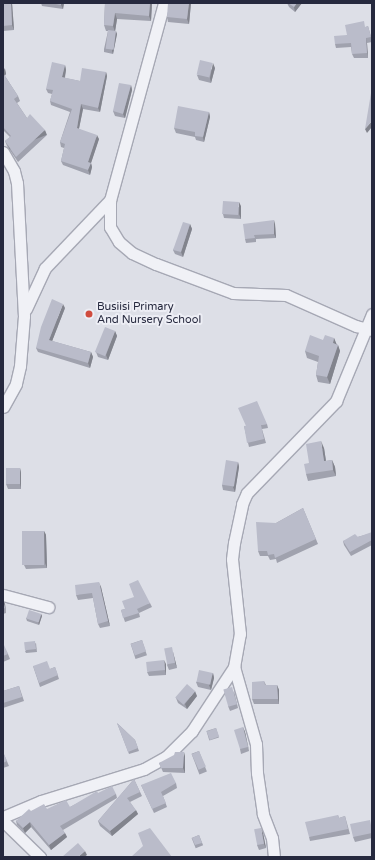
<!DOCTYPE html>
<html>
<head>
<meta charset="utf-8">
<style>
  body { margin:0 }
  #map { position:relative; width:375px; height:860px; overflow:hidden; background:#dddfe7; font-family:"Varela Round",sans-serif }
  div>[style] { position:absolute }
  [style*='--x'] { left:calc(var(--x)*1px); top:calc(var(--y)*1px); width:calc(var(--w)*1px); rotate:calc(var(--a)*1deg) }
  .roads { filter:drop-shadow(1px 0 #a6a8b4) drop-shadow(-1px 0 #a6a8b4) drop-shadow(0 1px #a6a8b4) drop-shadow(0 -1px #a6a8b4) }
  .street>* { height:11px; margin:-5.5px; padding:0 5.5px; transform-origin:5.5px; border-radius:5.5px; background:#f0f1f6 }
  .wall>* { inset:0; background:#a0a2ae; transform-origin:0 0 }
  .shaded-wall>* { inset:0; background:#82848d; transform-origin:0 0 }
  .building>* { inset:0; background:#babcca; transform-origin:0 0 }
  .dots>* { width:11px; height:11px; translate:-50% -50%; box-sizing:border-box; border:2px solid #edeef5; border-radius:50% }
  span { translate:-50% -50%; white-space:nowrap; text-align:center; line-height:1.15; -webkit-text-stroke:4px #edeef5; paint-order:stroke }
  .poi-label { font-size:11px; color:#26293e }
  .left { translate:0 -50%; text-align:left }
  .frame { position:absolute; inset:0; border:4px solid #26293e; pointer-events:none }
</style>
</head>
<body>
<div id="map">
  <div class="roads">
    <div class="street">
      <div style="--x:164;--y:3;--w:204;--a:105.3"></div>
      <div style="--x:110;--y:200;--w:27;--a:90"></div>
      <div style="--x:110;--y:227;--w:17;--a:59"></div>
      <div style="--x:119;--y:242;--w:17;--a:40"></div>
      <div style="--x:132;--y:253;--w:26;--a:25"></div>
      <div style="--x:156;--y:264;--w:82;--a:20.6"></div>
      <div style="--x:233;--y:293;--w:53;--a:2.2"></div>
      <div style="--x:286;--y:295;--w:77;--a:23.9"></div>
      <div style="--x:356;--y:326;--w:16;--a:14"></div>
      <div style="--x:3;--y:152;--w:22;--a:60"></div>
      <div style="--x:14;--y:171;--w:12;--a:76"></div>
      <div style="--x:17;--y:183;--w:133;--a:87"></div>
      <div style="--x:24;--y:316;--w:50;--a:94.6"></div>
      <div style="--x:20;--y:366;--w:18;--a:103"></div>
      <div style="--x:16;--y:384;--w:26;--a:119"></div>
      <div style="--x:26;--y:309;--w:45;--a:-65.1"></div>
      <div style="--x:45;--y:268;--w:94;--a:-46.3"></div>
      <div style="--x:3;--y:595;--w:47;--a:14.9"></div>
      <div style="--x:3;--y:817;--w:41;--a:-22.8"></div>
      <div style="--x:41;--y:801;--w:108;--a:-17.3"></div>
      <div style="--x:144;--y:769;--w:25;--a:-29"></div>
      <div style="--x:166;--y:757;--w:37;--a:-45"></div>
      <div style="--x:192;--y:731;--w:77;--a:-56.7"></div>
      <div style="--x:3;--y:821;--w:52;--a:44.2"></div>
      <div style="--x:274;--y:857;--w:19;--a:-96"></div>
      <div style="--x:272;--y:838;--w:26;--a:-111"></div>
      <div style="--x:263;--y:814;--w:41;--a:-98.3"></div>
      <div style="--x:257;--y:773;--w:29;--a:-92"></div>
      <div style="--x:256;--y:744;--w:80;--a:-105.9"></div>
      <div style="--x:234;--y:667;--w:34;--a:-80"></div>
      <div style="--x:240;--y:634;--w:75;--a:-96.1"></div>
      <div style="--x:232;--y:559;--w:16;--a:-83"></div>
      <div style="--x:234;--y:543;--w:40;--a:-78"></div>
      <div style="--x:242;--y:504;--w:12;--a:-66"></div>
      <div style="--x:247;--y:493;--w:128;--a:-45.9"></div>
      <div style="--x:336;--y:401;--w:94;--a:-67.5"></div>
    </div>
  </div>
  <div class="wall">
    <div style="clip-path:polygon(3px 3px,12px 3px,14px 30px,3px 31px)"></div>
    <div style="clip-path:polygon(41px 3px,64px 3px,63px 9px,42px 6px)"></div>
    <div style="clip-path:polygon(105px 3px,152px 3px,151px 21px,117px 19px,115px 31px,117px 34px,113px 54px,104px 52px,104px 49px,108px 31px,106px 31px,104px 25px)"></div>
    <div style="clip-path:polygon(191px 3px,189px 24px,168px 22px,167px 17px)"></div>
    <div style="clip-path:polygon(287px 3px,302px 3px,295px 12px,289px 7px)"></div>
    <div style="clip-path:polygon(368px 26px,372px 40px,372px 42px,367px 43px,368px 58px,354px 58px,352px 54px,351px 47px,336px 48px,335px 44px,347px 35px,366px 27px)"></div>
    <div style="clip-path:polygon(65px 65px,66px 70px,65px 78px,80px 81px,106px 72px,107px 76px,100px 112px,83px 109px,79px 129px,99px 139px,91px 163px,92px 167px,90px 175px,63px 165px,61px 161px,64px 148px,61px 147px,60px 142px,70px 112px,51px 105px,50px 101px,52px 94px,48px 93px,46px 89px)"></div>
    <div style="clip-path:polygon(3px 67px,5px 69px,6px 74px,5px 76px,18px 96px,20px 101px,17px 103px,27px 118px,47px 135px,18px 162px,7px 146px,5px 141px,10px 137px,3px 130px)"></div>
    <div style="clip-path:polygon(215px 68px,211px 83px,199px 80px,197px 75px)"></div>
    <div style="clip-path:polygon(131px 85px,132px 90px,125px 118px,115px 116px,113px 111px)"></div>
    <div style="clip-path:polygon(209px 112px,210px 117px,204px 142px,196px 140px,195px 137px,176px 133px,174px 128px)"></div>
    <div style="clip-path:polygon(241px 206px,241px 219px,224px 218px,223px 214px)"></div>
    <div style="clip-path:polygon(190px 224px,192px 229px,183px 257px,175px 254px,173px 250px)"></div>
    <div style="clip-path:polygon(275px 224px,276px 238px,256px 239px,256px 242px,246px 243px,245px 239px)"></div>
    <div style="clip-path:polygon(65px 308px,52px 341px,91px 352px,93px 357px,90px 368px,38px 352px,36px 348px)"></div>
    <div style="clip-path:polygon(115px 331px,117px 336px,108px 360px,98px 357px,96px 352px)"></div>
    <div style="clip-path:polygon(334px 338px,336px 344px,338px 345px,340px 351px,330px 384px,318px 382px,316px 375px,318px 362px,307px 358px,305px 351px,323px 340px)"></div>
    <div style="clip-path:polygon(267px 424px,268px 428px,262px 429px,266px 443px,249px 447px,244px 426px)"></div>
    <div style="clip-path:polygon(324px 448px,326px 461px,332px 460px,335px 467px,336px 476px,308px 481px,306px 474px,309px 463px)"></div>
    <div style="clip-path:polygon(238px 462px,239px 467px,235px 492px,223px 490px,222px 485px)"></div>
    <div style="clip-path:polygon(20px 468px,21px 473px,21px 489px,8px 489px,6px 484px)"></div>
    <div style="clip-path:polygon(303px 508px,318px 544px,277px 563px,276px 559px,270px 560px,268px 556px,260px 556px,258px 551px,276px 523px)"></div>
    <div style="clip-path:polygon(44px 531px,46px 535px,47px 568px,26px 569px,24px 565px)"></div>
    <div style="clip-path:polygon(372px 533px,372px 545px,351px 556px,344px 545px,343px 541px)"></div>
    <div style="clip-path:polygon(101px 587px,110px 626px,100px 628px,98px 624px,93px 598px,78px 600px,76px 595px)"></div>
    <div style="clip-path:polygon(3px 600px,5px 604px,6px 613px,3px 614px)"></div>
    <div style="clip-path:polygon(150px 603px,152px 607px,139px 613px,140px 617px,125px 622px,121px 610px)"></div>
    <div style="clip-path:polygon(41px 614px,42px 616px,39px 625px,27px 621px,26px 618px)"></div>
    <div style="left:142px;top:640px;width:16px;height:12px;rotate:72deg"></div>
    <div style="clip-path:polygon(36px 643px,37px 652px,26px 653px,25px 651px)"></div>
    <div style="clip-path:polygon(3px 645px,8px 654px,10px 659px,3px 662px)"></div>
    <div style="clip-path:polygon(173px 652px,177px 668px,169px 670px,167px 665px)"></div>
    <div style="clip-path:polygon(166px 664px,166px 675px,149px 676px,147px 672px)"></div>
    <div style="clip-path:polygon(33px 666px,50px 669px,55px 667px,59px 679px,40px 687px)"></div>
    <div style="clip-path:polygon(213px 673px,214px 678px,211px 690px,198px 687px,196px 682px)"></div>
    <div style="clip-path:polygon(264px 681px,266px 685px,277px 685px,279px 690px,279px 704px,254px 704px,252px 699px)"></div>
    <div style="clip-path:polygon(19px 686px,24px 701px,3px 708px,3px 691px)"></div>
    <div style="clip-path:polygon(234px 691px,238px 708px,230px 711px,228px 706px)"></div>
    <div style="clip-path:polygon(197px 696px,187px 709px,178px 703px,176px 698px)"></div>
    <div style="clip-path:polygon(117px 723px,135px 740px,139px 751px,129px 754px)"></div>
    <div style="clip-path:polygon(243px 727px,245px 732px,249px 751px,241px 754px,240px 749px)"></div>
    <div style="left:216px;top:728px;width:10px;height:10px;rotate:73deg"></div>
    <div style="left:199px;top:751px;width:22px;height:8px;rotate:69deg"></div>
    <div style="clip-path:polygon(3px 752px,9px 766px,3px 768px)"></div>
    <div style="clip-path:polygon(185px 756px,185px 773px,163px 772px,159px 763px)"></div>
    <div style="clip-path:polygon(134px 779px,142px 796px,130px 802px,138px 814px,112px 836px,100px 826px,98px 821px)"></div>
    <div style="clip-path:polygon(176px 783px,177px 788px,163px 796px,167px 807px,154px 813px,141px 785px)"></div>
    <div style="clip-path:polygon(98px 793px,116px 794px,117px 798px,63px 830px,67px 837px,51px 850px,31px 827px,25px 833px,17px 825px,16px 821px,31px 811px,70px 807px)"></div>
    <div style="clip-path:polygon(338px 815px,339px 818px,345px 816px,350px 834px,310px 841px,309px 837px)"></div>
    <div style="clip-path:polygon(371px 825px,372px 838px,355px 842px,353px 837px)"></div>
    <div style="clip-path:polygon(263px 833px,266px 848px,259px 850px,257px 845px)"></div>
    <div style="left:199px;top:835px;width:11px;height:8px;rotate:68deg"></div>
  </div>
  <div class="shaded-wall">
    <div style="clip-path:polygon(11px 3px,12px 3px,14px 30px,12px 25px)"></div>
    <div style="clip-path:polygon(61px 3px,64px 3px,63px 9px,61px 5px)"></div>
    <div style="clip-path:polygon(150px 3px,152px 3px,151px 21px,149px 16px)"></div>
    <div style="clip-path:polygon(189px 3px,191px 3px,189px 24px,187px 19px)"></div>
    <div style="clip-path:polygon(297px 3px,302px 3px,295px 12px,294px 7px)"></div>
    <div style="clip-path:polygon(115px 13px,117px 19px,115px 32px,113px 26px)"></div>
    <div style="clip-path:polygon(116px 31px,117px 34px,113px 54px,112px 51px)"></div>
    <div style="clip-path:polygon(366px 38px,367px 43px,368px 58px,367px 53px)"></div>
    <div style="clip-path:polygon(213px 63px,215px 68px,211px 83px,210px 78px)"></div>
    <div style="clip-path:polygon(65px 65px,66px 70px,64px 81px,62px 77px)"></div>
    <div style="clip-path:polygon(5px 69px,6px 74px,4px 76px,3px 71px)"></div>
    <div style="clip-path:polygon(106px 72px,107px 76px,100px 112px,98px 108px)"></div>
    <div style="clip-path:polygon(131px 85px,132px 90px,125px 118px,123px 114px)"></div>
    <div style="clip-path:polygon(81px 104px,83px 109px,78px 133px,77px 128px)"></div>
    <div style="clip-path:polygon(209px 112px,210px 117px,204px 142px,203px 137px)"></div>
    <div style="clip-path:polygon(372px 121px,372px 127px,367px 133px,365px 129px)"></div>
    <div style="left:45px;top:130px;width:5px;height:40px;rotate:68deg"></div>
    <div style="clip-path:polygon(97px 135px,99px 139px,91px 163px,92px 167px,90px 175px,88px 170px,88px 162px)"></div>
    <div style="clip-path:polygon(239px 202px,241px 206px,241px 219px,239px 214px)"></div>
    <div style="clip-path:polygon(274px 220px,275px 224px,276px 238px,274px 234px)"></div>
    <div style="clip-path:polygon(190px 224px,192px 229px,183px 257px,181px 252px)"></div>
    <div style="clip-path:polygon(63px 304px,65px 308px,51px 344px,49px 340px)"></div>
    <div style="clip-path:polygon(115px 331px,117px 336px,108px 360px,106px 355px)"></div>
    <div style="clip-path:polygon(334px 338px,337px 345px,333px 343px)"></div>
    <div style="clip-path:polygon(338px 345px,340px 351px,330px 384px,327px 377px)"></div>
    <div style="clip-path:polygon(91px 352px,93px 357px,90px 368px,88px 363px)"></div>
    <div style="clip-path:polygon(321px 441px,324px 448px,327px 468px,324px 461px)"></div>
    <div style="clip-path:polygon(332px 460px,335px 467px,336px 476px,333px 470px)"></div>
    <div style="clip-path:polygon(238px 462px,239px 467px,235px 492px,233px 487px)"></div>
    <div style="clip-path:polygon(20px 468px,21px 473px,21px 489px,20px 484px)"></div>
    <div style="clip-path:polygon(44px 531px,46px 535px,47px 568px,45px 563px)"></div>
    <div style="clip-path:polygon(99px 582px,101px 587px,110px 626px,108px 621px)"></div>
    <div style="clip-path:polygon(3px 600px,5px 604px,6px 613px,5px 608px)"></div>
    <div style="clip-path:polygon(41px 614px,42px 616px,39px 625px,38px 622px)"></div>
    <div style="clip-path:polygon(172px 647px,173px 652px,177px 668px,175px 663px)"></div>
    <div style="clip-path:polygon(164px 660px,166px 664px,166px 675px,165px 670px)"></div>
    <div style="clip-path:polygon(213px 673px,214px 678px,211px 690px,209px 685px)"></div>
    <div style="clip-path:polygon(277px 685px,279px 690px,279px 704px,278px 699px)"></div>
    <div style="clip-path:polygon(195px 691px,197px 696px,187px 709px,185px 704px)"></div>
    <div style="clip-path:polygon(243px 727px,245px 732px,249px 751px)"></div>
    <div style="clip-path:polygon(184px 752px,185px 756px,185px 773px,183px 768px)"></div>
    <div style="clip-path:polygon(136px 810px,138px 814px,112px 836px,110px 831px)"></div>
    <div style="clip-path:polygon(30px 822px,31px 827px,25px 833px,23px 828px)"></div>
    <div style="clip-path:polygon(261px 828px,263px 833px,266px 848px,264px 844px)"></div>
    <div style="clip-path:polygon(65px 833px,67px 837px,51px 850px,49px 845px)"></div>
    <div style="clip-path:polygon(85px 851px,87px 855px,84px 857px,78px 857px)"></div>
  </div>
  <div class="building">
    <div style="clip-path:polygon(3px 3px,11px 3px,12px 25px,3px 26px)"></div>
    <div style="clip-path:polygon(51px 3px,61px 3px,61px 5px)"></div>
    <div style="clip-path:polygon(105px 3px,150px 3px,149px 16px,115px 13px,113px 26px,104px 25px)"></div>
    <div style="clip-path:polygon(168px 3px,189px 3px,187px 19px,167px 17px)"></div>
    <div style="clip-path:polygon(288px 3px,297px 3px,294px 7px)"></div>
    <div style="clip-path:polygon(364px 21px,365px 27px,368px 26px,371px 37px,366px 38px,367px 53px,352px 54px,351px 43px,335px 44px,334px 36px,347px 35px,345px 25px)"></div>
    <div style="left:108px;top:30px;width:8px;height:19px;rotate:7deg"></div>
    <div style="left:200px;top:60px;width:13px;height:15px;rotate:13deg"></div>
    <div style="clip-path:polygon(52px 62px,65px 65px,62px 77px,80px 81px,82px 68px,106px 72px,98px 108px,81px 104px,77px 128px,97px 135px,88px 162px,91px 163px,88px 170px,61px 161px,65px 144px,60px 142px,72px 109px,50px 101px,53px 90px,46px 89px)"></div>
    <div style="clip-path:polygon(3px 73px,18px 96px,14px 99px,27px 118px,30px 114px,45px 130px,16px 157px,5px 141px,11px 136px,3px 127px)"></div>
    <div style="clip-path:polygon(119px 83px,131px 85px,123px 114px,113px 111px)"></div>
    <div style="clip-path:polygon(372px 87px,372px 121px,365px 129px)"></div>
    <div style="clip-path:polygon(178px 106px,209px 112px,203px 137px,195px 136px,195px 132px,174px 128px)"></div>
    <div style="left:223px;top:201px;width:16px;height:13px;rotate:4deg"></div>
    <div style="clip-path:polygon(274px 220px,274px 234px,254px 235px,255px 238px,245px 239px,243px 224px)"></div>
    <div style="clip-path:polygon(183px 222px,190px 224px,181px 252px,173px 250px)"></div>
    <div style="clip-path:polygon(52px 299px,63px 304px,49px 340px,91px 352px,88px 363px,36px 348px,41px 327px)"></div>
    <div style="left:105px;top:327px;width:11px;height:27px;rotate:22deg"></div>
    <div style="clip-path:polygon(310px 335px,323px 340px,325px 335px,334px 338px,333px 343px,338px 345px,327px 377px,316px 375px,319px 356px,305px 351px)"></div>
    <div style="clip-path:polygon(257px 401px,267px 424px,261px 425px,264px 439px,247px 443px,244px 426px,246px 426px,238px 408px)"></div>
    <div style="clip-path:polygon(321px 441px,324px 461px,332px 460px,333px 470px,306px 474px,304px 464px,309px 463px,306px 444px)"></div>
    <div style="left:226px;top:460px;width:12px;height:25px;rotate:9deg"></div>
    <div style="left:6px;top:468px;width:14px;height:16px"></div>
    <div style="clip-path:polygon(303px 508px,316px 539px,275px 558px,274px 554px,268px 555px,267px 551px,258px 551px,256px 522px,276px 523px)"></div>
    <div style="left:22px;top:531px;width:22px;height:34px"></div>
    <div style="clip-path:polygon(372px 532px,372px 540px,350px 552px,343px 541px,355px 534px,358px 537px)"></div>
    <div style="clip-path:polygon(138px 580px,150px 603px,137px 609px,139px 613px,123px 618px,121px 610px,125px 609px,122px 601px,134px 597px,129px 584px)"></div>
    <div style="clip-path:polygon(99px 582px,108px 621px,98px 624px,92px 593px,76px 595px,75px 585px)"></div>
    <div style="clip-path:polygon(3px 600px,5px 608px,3px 609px)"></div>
    <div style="left:29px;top:610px;width:13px;height:9px;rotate:18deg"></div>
    <div style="left:142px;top:640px;width:12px;height:12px;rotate:70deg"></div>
    <div style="left:35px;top:641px;width:8px;height:11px;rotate:83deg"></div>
    <div style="clip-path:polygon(3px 645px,4px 645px,8px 654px,3px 656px)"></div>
    <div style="left:172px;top:647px;width:16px;height:8px;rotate:79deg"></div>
    <div style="left:164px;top:660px;width:10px;height:18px;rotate:84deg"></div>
    <div style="clip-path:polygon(47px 661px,50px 669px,55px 667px,58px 675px,39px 683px,33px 666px)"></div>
    <div style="left:199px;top:670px;width:14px;height:12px;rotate:12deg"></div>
    <div style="clip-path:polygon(264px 681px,265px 685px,277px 685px,278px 699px,252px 699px,252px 682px)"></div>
    <div style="left:187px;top:684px;width:11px;height:18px;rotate:41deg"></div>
    <div style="clip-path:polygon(19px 686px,22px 697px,3px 703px,3px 691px)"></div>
    <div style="left:232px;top:687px;width:18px;height:9px;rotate:74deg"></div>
    <div style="clip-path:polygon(117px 723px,135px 740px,138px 748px,128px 752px)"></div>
    <div style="clip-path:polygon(243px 727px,248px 747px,240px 749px,234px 730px)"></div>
    <div style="left:216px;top:728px;width:9px;height:10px;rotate:69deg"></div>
    <div style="left:199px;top:751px;width:17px;height:8px;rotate:66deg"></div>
    <div style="clip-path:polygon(3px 752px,7px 761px,3px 763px)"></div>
    <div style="clip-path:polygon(175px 752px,184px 752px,183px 768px,161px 768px,159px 763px,174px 755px)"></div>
    <div style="clip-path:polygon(171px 773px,176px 783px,161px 792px,166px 803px,152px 809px,141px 785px)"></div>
    <div style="clip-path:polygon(134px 779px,140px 792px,127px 798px,136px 810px,110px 831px,98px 821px)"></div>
    <div style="clip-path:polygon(112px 786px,116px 794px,60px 826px,65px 833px,49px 845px,30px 822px,23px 828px,16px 821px,29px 809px,31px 811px,44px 804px,47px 809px,66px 800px,70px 807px,97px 791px,98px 793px)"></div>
    <div style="clip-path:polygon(338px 815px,339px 818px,345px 816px,348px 829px,309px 837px,305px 822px)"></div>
    <div style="clip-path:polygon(370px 820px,372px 830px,372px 833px,353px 837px,350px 824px)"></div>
    <div style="clip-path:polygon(150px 828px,172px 857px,131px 857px,143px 846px,138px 833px)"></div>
    <div style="left:261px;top:828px;width:16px;height:7px;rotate:79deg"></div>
    <div style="clip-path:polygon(199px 835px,202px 843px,195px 845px,192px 838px)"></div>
    <div style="clip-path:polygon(78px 843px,85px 851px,78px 857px,62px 857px)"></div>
  </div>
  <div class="dots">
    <div style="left:89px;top:314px;background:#d04c3e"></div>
  </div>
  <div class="poi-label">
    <span class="left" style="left:97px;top:314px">Busiisi Primary<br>And Nursery School</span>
  </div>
  <div class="frame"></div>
</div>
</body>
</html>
